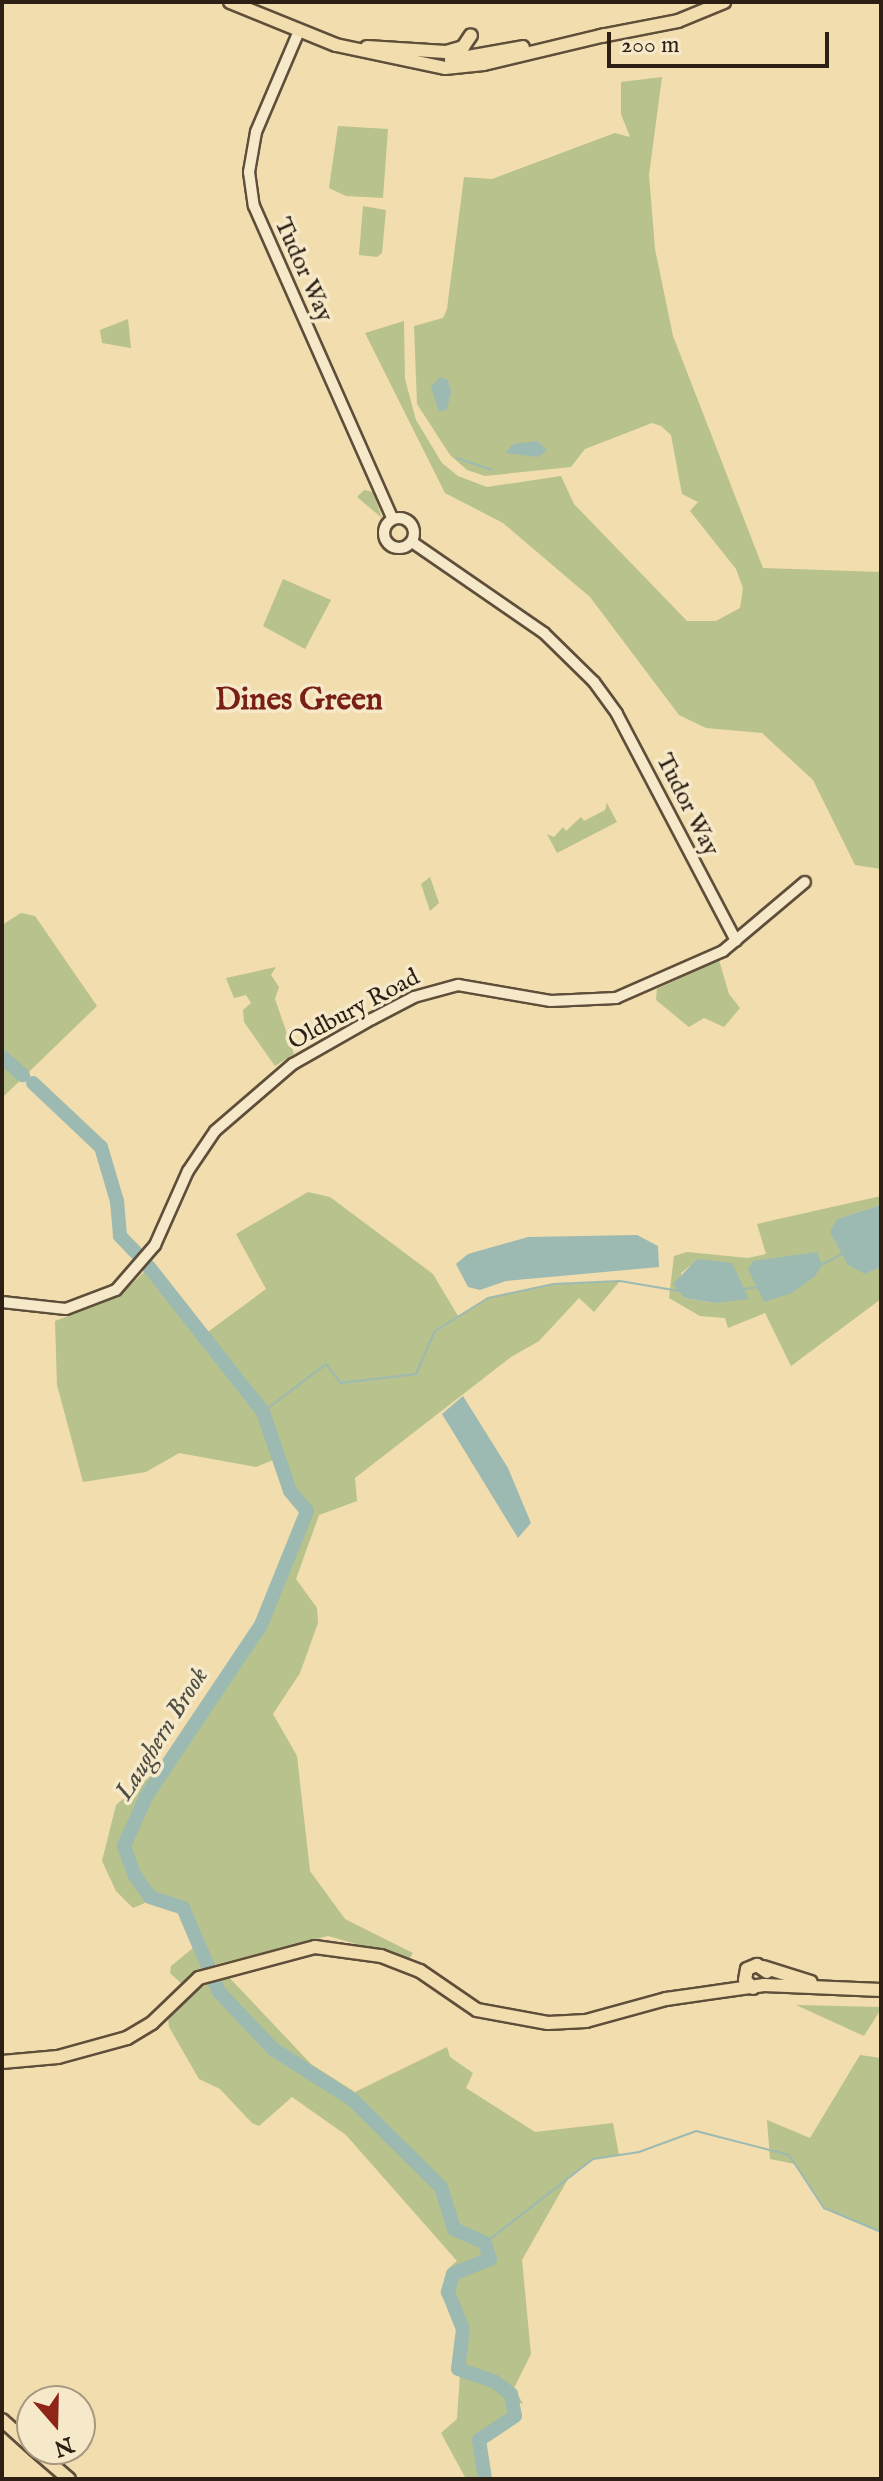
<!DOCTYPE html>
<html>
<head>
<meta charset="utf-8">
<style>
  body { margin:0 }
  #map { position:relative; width:883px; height:2481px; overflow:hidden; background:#f1ddad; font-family:"IM FELL English",serif }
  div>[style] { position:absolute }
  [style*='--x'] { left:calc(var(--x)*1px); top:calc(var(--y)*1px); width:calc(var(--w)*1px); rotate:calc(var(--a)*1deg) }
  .green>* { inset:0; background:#b7c28c }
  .water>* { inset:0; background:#9cbab2 }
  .stream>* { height:2px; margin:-1px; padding:0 1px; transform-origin:1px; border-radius:1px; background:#9cbab2 }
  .river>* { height:14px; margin:-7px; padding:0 7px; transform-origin:7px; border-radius:7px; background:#9cbab2 }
  .roads { filter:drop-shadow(2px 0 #5e4e3a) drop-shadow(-2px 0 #5e4e3a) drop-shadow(0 2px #5e4e3a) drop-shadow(0 -2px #5e4e3a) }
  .minor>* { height:10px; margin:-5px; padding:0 5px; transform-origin:5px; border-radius:5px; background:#f6e9ca }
  .minor>.ring { margin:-5px; padding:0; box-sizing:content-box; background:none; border:10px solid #f6e9ca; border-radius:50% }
  .major>* { height:12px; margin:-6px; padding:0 6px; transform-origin:6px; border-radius:6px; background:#f1ddad }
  span { translate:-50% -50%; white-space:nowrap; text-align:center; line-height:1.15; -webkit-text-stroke:7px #f6e9ca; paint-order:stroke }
  .street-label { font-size:24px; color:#2d1f14 }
  .water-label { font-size:26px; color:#4e4e43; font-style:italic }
  .district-label { font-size:32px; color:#7a1f14; font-weight:700 }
  .frame { position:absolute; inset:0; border:4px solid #2d1f14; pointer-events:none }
  .north { position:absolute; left:16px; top:2385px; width:80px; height:80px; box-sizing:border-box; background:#f6e9ca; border:2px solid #a69881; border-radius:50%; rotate:160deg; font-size:22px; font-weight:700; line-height:32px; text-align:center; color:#2d1f14 }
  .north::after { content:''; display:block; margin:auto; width:28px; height:36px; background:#8f2418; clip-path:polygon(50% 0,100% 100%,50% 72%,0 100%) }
  .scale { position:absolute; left:607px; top:32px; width:222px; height:36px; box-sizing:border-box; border:4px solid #2d1f14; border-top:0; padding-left:10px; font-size:24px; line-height:28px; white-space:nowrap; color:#2d1f14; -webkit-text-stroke:6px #f6e9ca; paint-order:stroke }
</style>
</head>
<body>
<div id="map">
  <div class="green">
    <div style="clip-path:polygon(662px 77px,649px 175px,655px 249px,673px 336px,763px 568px,881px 572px,881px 869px,855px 865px,813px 780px,762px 733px,706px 728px,679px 715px,590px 597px,503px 523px,445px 493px,365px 333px,404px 321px,405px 379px,416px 420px,442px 463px,458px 476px,487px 487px,561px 476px,574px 504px,687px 621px,716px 621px,740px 608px,743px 588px,736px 569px,690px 511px,698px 502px,682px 494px,671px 435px,661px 426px,652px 423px,585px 449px,571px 467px,485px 476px,467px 470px,450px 455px,417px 404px,414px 326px,443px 318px,447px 309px,464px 177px,492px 179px,615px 133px,630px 137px,621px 114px,621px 82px)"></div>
    <div style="clip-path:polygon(338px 126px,388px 129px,383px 198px,346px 196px,329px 188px)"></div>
    <div style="clip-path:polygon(363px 206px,386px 210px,382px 253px,377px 257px,359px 255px)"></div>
    <div style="clip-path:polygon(128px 319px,131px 348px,102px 343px,100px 330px)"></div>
    <div style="clip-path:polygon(364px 490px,373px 492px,382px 518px,357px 497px)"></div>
    <div style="clip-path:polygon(283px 579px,331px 600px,305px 649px,263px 626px)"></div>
    <div style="clip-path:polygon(607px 803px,617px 822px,557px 853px,547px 834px,554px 837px,563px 827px,566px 831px,581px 817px,584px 821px,605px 810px)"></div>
    <div style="clip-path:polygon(430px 877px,439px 903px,430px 911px,421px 884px)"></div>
    <div style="clip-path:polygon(21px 913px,35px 916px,97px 1006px,4px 1096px,2px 925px)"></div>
    <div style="clip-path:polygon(719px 960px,729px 994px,740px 1008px,724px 1027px,704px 1018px,689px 1027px,656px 1000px,657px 989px)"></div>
    <div style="clip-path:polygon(276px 967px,271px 975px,279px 987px,275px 999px,294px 1054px,275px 1066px,244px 1022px,243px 1010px,251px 1003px,246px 995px,234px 998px,226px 978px)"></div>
    <div style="clip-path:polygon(308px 1192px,330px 1197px,433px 1274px,458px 1316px,488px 1298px,554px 1284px,620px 1281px,594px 1312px,579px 1298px,539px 1341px,511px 1357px,355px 1478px,357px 1501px,319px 1515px,296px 1579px,317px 1608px,318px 1623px,300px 1673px,273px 1714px,297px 1756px,310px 1871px,345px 1919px,413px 1953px,409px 1959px,328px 1936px,209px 1966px,182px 1984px,170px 1973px,171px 1966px,198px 1944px,183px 1908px,157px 1898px,133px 1908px,116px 1891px,102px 1861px,116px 1805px,173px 1757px,243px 1655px,261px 1625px,306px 1511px,290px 1491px,278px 1458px,256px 1467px,179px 1453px,146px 1472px,83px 1482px,57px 1385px,55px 1321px,120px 1296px,149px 1267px,205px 1334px,266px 1289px,236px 1234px)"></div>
    <div style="clip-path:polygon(evenodd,881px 1196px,881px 1205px,837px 1219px,865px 1274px,881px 1267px,881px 1299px,791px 1366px,765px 1313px,728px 1328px,725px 1318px,700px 1316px,669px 1298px,674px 1256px,687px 1252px,748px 1258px,766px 1254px,757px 1224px,881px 1196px,690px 1266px,715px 1303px,685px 1298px,681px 1273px,690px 1266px)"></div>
    <div style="clip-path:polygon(225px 1973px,311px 2064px,355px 2092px,447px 2047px,450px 2057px,473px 2073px,466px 2088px,535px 2132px,613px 2123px,619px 2155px,593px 2159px,568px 2179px,522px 2260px,531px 2354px,514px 2388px,523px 2404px,517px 2402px,515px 2416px,479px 2440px,485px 2479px,466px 2479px,441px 2433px,457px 2419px,463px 2329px,448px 2292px,450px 2267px,457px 2261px,346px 2135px,292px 2097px,259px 2126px,252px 2123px,220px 2089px,199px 2079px,169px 2027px,168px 2018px,182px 2000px)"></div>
    <div style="clip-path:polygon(796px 2005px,881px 2007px,881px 2009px,864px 2036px)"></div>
    <div style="clip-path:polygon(860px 2055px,881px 2058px,881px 2232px,824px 2208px,795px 2164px,770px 2159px,767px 2120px,810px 2138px)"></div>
  </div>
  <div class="water">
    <div style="clip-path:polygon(440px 377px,448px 380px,451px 392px,447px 409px,439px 412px,431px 387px)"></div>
    <div style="clip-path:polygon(537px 441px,547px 450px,538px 457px,505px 453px,513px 444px)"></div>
    <div style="clip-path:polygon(881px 1205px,881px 1267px,865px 1274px,848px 1265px,830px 1232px,837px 1219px)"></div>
    <div style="clip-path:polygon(637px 1235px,658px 1246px,659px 1267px,506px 1281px,480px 1290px,468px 1287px,456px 1264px,468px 1254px,528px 1237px)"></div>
    <div style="clip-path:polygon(817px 1252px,822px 1265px,815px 1276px,792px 1293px,764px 1302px,748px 1269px,753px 1261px)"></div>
    <div style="clip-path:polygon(697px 1259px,732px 1263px,749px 1299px,715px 1303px,685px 1298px,673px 1284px)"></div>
    <div style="clip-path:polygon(463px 1396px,508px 1468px,531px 1523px,518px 1538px,442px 1414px)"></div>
  </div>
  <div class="stream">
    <div style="--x:457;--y:458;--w:37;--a:19"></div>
    <div style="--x:823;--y:1264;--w:21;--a:-28"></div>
    <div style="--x:744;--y:1289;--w:14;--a:-8"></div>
    <div style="--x:263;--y:1412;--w:79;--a:-37.3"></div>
    <div style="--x:326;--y:1364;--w:24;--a:52"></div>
    <div style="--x:341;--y:1383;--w:76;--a:-6.8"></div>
    <div style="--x:416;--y:1374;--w:47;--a:-66.2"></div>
    <div style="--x:435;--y:1331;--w:62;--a:-31.9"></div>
    <div style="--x:488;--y:1298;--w:67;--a:-12"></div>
    <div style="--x:554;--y:1284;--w:66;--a:-2.6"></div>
    <div style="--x:620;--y:1281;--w:60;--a:9.6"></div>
    <div style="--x:485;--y:2243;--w:137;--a:-37.9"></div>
    <div style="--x:593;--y:2159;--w:47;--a:-8.7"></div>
    <div style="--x:639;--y:2152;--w:61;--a:-20.2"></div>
    <div style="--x:696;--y:2131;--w:96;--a:14.5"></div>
    <div style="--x:789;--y:2155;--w:64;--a:56.6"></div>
    <div style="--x:824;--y:2208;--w:62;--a:22.8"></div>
  </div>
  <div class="river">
    <div style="--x:2;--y:1057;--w:28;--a:41"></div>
    <div style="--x:33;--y:1083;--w:93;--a:43.3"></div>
    <div style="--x:101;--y:1147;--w:56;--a:73.5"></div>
    <div style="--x:117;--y:1201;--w:35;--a:85"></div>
    <div style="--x:120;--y:1236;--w:29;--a:46"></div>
    <div style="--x:149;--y:1267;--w:184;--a:51.8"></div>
    <div style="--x:263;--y:1412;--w:83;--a:71.1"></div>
    <div style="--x:290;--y:1491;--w:26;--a:50"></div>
    <div style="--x:307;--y:1511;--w:123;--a:112"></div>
    <div style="--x:261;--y:1625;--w:207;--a:123.8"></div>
    <div style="--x:146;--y:1797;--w:54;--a:114.2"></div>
    <div style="--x:124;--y:1846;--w:32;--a:70"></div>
    <div style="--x:135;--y:1876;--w:26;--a:54"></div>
    <div style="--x:150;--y:1897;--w:35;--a:18"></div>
    <div style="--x:183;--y:1908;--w:91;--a:66.8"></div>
    <div style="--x:219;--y:1992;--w:79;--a:46.5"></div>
    <div style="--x:273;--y:2049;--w:95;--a:32.5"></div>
    <div style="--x:353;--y:2100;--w:124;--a:44.7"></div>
    <div style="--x:441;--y:2187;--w:44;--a:72.8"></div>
    <div style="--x:454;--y:2229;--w:34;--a:24"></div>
    <div style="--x:485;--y:2243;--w:17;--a:73"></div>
    <div style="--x:490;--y:2259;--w:40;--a:158"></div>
    <div style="--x:453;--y:2274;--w:19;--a:106"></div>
    <div style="--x:448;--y:2292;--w:40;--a:68"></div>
    <div style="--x:463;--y:2329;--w:40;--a:97.1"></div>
    <div style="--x:458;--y:2369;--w:39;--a:19"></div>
    <div style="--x:495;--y:2382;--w:20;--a:37"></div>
    <div style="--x:511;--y:2394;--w:22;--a:80"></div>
    <div style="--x:515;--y:2416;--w:43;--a:146.3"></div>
    <div style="--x:479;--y:2440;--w:39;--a:81"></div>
  </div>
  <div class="roads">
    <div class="minor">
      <div style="--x:299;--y:31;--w:110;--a:113.1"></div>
      <div style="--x:256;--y:132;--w:41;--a:99.9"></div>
      <div style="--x:249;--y:172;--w:34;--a:82"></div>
      <div style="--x:254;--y:206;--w:342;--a:66.1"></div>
      <div class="ring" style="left:384px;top:518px;width:20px;height:20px"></div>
      <div style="--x:412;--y:542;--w:160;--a:34.6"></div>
      <div style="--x:544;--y:633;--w:70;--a:44.4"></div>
      <div style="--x:594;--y:682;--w:39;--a:54"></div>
      <div style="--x:617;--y:714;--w:256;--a:62.3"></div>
      <div style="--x:2;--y:1302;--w:64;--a:6.2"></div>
      <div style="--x:66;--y:1309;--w:53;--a:-20.8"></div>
      <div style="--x:116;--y:1290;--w:60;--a:-49.1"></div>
      <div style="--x:155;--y:1245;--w:81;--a:-66"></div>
      <div style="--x:188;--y:1171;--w:48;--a:-56"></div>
      <div style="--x:215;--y:1131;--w:103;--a:-40.7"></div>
      <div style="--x:293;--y:1064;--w:91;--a:-29.7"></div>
      <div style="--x:372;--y:1019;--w:47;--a:-27.6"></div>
      <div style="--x:414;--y:997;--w:46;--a:-15.3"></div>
      <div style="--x:458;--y:985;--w:94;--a:9.8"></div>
      <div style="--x:551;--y:1001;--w:65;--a:-2.6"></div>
      <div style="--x:616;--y:998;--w:117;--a:-23.7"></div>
      <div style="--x:723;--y:951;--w:107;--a:-40.1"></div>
    </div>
    <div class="major">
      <div style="--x:230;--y:2;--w:114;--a:22.1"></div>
      <div style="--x:336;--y:45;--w:111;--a:11.9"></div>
      <div style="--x:445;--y:68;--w:39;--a:-6"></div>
      <div style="--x:484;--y:64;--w:124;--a:-13.5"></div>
      <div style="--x:601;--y:36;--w:78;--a:-11"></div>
      <div style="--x:678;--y:21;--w:50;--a:-22.4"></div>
      <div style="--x:367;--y:47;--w:79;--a:3.6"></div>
      <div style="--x:446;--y:52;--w:18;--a:-16"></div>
      <div style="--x:463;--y:47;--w:14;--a:-56"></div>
      <div style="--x:451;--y:60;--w:73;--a:-10.2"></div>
      <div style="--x:763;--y:1967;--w:50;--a:17.4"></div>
      <div style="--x:753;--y:1988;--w:11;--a:-135"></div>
      <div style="--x:745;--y:1980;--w:11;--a:-80"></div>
      <div style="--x:747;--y:1969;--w:11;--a:-22"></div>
      <div style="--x:757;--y:1965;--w:12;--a:35"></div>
      <div style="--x:2;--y:2062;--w:56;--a:-5.1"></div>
      <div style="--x:58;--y:2057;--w:72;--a:-15.4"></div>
      <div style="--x:127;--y:2038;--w:29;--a:-31"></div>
      <div style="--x:152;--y:2023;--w:65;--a:-43.8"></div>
      <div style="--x:199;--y:1978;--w:120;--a:-15"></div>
      <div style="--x:315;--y:1947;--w:67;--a:7.8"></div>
      <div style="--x:381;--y:1956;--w:42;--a:21"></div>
      <div style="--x:420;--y:1971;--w:69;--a:34.4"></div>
      <div style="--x:477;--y:2010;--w:72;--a:10.4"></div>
      <div style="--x:548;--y:2023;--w:38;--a:-3"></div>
      <div style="--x:586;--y:2021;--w:83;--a:-15.4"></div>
      <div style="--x:666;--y:1999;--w:99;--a:-8.1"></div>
      <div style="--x:764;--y:1985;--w:117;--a:2.4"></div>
      <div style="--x:2;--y:2420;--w:40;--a:42"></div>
      <div style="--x:34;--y:2449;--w:46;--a:40.6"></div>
    </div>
  </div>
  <div class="street-label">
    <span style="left:303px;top:270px;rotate:66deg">Tudor Way</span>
    <span style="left:687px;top:805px;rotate:63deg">Tudor Way</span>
    <span style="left:354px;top:1010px;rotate:-28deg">Oldbury Road</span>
  </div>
  <div class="water-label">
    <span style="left:162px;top:1734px;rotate:-58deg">Laughern Brook</span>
  </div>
  <div class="district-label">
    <span style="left:299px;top:701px">Dines Green</span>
  </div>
  <div class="frame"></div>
  <div class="north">N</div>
  <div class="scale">200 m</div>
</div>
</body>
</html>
